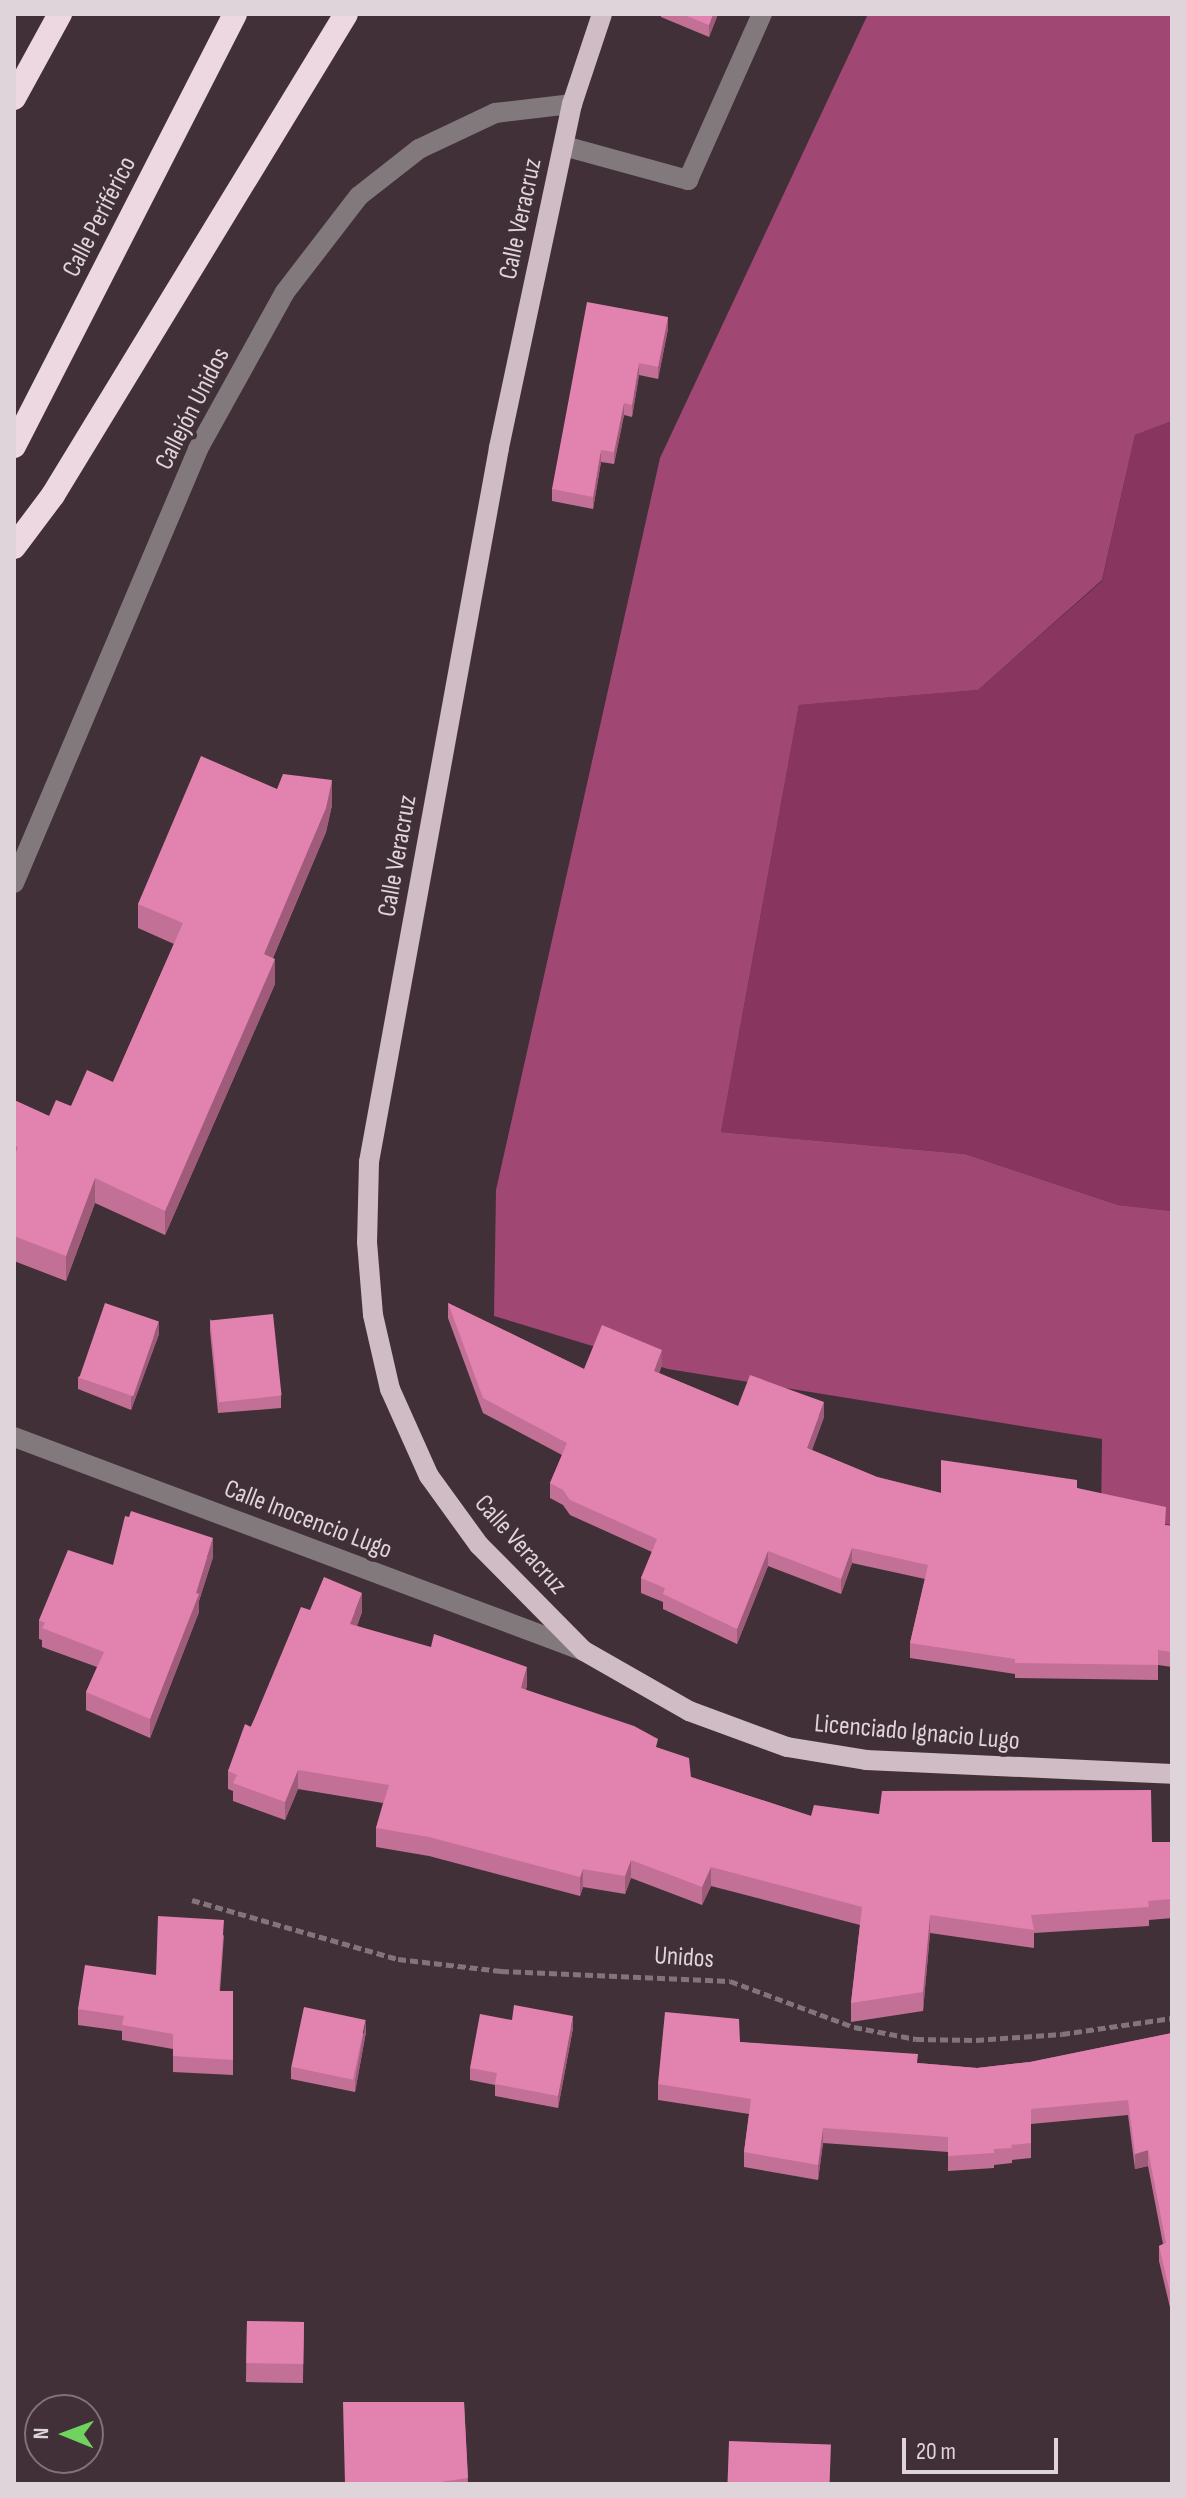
<!DOCTYPE html>
<html>
<head>
<meta charset="utf-8">
<style>
  body { margin:0 }
  #map { position:relative; width:1186px; height:2498px; overflow:hidden; background:#413037; font-family:"Sofia Sans Condensed",sans-serif }
  div>[style] { position:absolute }
  [style*='--x'] { left:calc(var(--x)*1px); top:calc(var(--y)*1px); width:calc(var(--w)*1px); rotate:calc(var(--a)*1deg) }
  .green>* { inset:0; background:#883660 }
  .forest>* { inset:0; background:#a04774 }
  .path>* { height:5px; margin-top:-2.5px; transform-origin:0; background:repeating-linear-gradient(90deg,#82747a 0 8px,transparent 0 12px) }
  .minor>* { height:20px; margin:-10px; padding:0 10px; transform-origin:10px; border-radius:10px; background:#82797d }
  .major>* { height:20px; margin:-10px; padding:0 10px; transform-origin:10px; border-radius:10px; background:#cfbcc4 }
  .highway>* { height:24px; margin:-12px; padding:0 12px; transform-origin:12px; border-radius:12px; background:#edd7e0 }
  .wall>* { inset:0; background:#c27096; transform-origin:0 0 }
  .shaded-wall>* { inset:0; background:#9e5b7a }
  .building>* { inset:0; background:#e282af; transform-origin:0 0 }
  span { translate:-50% -50%; white-space:nowrap; text-align:center; line-height:1.15; -webkit-text-stroke:8px #413037; paint-order:stroke }
  .street-label { font-size:26px; color:#dfd4d9 }
  .frame { position:absolute; inset:0; border:16px solid #dfd4d9; pointer-events:none }
  .north { position:absolute; left:24px; top:2394px; width:80px; height:80px; box-sizing:border-box; background:#413037; border:2px solid #807278; border-radius:50%; rotate:271deg; font-size:22px; font-weight:700; line-height:32px; text-align:center; color:#dfd4d9 }
  .north::after { content:''; display:block; margin:auto; width:28px; height:36px; background:#70d35f; clip-path:polygon(50% 0,100% 100%,50% 72%,0 100%) }
  .scale { position:absolute; left:902px; top:2438px; width:156px; height:36px; box-sizing:border-box; border:4px solid #dfd4d9; border-top:0; padding-left:10px; font-size:24px; line-height:28px; white-space:nowrap; color:#dfd4d9; -webkit-text-stroke:6px #413037; paint-order:stroke }
</style>
</head>
<body>
<div id="map">
  <div class="green">
    <div style="clip-path:polygon(1172px 421px,1172px 1211px,1118px 1205px,965px 1154px,721px 1132px,799px 705px,978px 690px,1102px 581px,1135px 435px)"></div>
  </div>
  <div class="forest">
    <div style="clip-path:polygon(868px 14px,1172px 14px,1172px 421px,1135px 435px,1102px 580px,978px 690px,799px 705px,721px 1132px,965px 1154px,1118px 1205px,1172px 1211px,1172px 1525px,1101px 1517px,1102px 1439px,668px 1369px,494px 1316px,496px 1190px,660px 458px)"></div>
  </div>
  <div class="path">
    <div style="--x:192;--y:1900;--w:214;--a:16"></div>
    <div style="--x:398;--y:1959;--w:104;--a:6.6"></div>
    <div style="--x:501;--y:1971;--w:229;--a:2.5"></div>
    <div style="--x:730;--y:1981;--w:132;--a:20.4"></div>
    <div style="--x:854;--y:2027;--w:63;--a:11"></div>
    <div style="--x:916;--y:2039;--w:60;--a:1"></div>
    <div style="--x:976;--y:2040;--w:86;--a:-4"></div>
    <div style="--x:1062;--y:2034;--w:111;--a:-8.3"></div>
  </div>
  <div class="minor">
    <div style="--x:564;--y:146;--w:129;--a:15.3"></div>
    <div style="--x:688;--y:180;--w:182;--a:-66"></div>
    <div style="--x:14;--y:883;--w:471;--a:-67"></div>
    <div style="--x:198;--y:449;--w:179;--a:-61"></div>
    <div style="--x:285;--y:292;--w:121;--a:-52.4"></div>
    <div style="--x:359;--y:196;--w:76;--a:-38.1"></div>
    <div style="--x:419;--y:149;--w:84;--a:-25.3"></div>
    <div style="--x:495;--y:113;--w:78;--a:-6.7"></div>
    <div style="--x:14;--y:1437;--w:609;--a:20.58"></div>
  </div>
  <div class="major">
    <div style="--x:602;--y:14;--w:95;--a:108.4"></div>
    <div style="--x:572;--y:104;--w:352;--a:102"></div>
    <div style="--x:499;--y:448;--w:726;--a:100.32"></div>
    <div style="--x:369;--y:1162;--w:80;--a:91.4"></div>
    <div style="--x:367;--y:1242;--w:73;--a:85.3"></div>
    <div style="--x:373;--y:1315;--w:76;--a:77.1"></div>
    <div style="--x:390;--y:1389;--w:95;--a:65.9"></div>
    <div style="--x:429;--y:1476;--w:85;--a:54.1"></div>
    <div style="--x:479;--y:1545;--w:149;--a:45.3"></div>
    <div style="--x:584;--y:1651;--w:121;--a:29.7"></div>
    <div style="--x:689;--y:1711;--w:104;--a:20.2"></div>
    <div style="--x:787;--y:1747;--w:80;--a:9.3"></div>
    <div style="--x:866;--y:1760;--w:306;--a:2.6"></div>
  </div>
  <div class="highway">
    <div style="--x:14;--y:98;--w:96;--a:-61.3"></div>
    <div style="--x:14;--y:446;--w:485;--a:-62.9"></div>
    <div style="--x:14;--y:547;--w:65;--a:-53.1"></div>
    <div style="--x:53;--y:495;--w:563;--a:-58.65"></div>
  </div>
  <div class="wall">
    <div style="clip-path:polygon(661px 14px,718px 14px,709px 37px,661px 17px)"></div>
    <div style="clip-path:polygon(668px 317px,668px 329px,658px 379px,639px 375px,632px 417px,624px 415px,614px 464px,601px 462px,593px 509px,552px 501px,552px 489px)"></div>
    <div style="clip-path:polygon(277px 789px,332px 805px,326px 832px,273px 958px,275px 984px,165px 1235px,95px 1203px,66px 1281px,14px 1261px,14px 1100px,49px 1116px,71px 1106px,113px 1082px,174px 944px,138px 928px,138px 904px)"></div>
    <div style="clip-path:polygon(448px 1303px,584px 1369px,662px 1365px,659px 1373px,738px 1406px,824px 1417px,812px 1450px,877px 1477px,941px 1493px,1077px 1488px,1165px 1525px,1172px 1526px,1172px 1667px,1158px 1665px,1158px 1680px,1015px 1678px,1015px 1674px,910px 1658px,910px 1643px,925px 1579px,852px 1563px,841px 1594px,768px 1566px,737px 1644px,663px 1609px,663px 1602px,641px 1593px,641px 1578px,652px 1552px,570px 1515px,563px 1505px,550px 1498px,550px 1483px,562px 1455px,483px 1413px,448px 1318px)"></div>
    <div style="clip-path:polygon(210px 1319px,281px 1396px,281px 1408px,218px 1413px,210px 1331px)"></div>
    <div style="clip-path:polygon(159px 1334px,131px 1410px,78px 1389px,78px 1377px)"></div>
    <div style="clip-path:polygon(213px 1557px,199px 1601px,199px 1612px,150px 1738px,86px 1710px,86px 1692px,97px 1667px,42px 1647px,42px 1640px,39px 1639px,39px 1620px,113px 1565px)"></div>
    <div style="clip-path:polygon(310px 1610px,362px 1612px,357px 1626px,527px 1685px,526px 1690px,658px 1748px,691px 1777px,811px 1816px,879px 1814px,1152px 1842px,1172px 1876px,1172px 1918px,1149px 1920px,1149px 1926px,1034px 1933px,1034px 1948px,930px 1933px,923px 2011px,851px 2022px,851px 2003px,860px 1925px,711px 1886px,702px 1905px,631px 1878px,625px 1894px,583px 1887px,580px 1896px,429px 1856px,376px 1847px,376px 1828px,383px 1803px,298px 1789px,285px 1820px,233px 1801px,233px 1791px,228px 1789px,228px 1771px)"></div>
    <div style="clip-path:polygon(224px 1935px,220px 1991px,233px 1991px,233px 2075px,173px 2072px,173px 2049px,122px 2040px,122px 2031px,78px 2025px,78px 2009px,156px 1975px)"></div>
    <div style="clip-path:polygon(512px 2020px,573px 2028px,558px 2108px,495px 2096px,495px 2085px,470px 2080px,470px 2068px)"></div>
    <div style="clip-path:polygon(366px 2032px,355px 2092px,291px 2079px,291px 2067px)"></div>
    <div style="clip-path:polygon(1172px 2033px,1172px 2316px,1159px 2261px,1159px 2246px,1163px 2244px,1148px 2166px,1135px 2169px,1128px 2115px,1031px 2124px,1031px 2158px,1012px 2160px,1012px 2163px,994px 2165px,994px 2168px,948px 2171px,948px 2152px,823px 2143px,818px 2180px,744px 2167px,744px 2152px,749px 2114px,658px 2100px,658px 2084px,740px 2042px,918px 2063px,977px 2068px,1030px 2062px)"></div>
    <div style="left:304px;top:2322px;width:61px;height:57px;rotate:91deg"></div>
    <div style="clip-path:polygon(464px 2402px,468px 2484px,345px 2484px)"></div>
  </div>
  <div class="shaded-wall">
    <div style="clip-path:polygon(713px 14px,718px 14px,709px 37px,709px 25px)"></div>
    <div style="clip-path:polygon(668px 317px,668px 329px,658px 379px,658px 367px)"></div>
    <div style="clip-path:polygon(639px 363px,639px 375px,632px 417px,632px 405px)"></div>
    <div style="clip-path:polygon(624px 403px,624px 415px,614px 464px,614px 452px)"></div>
    <div style="clip-path:polygon(601px 450px,601px 462px,593px 509px,593px 497px)"></div>
    <div style="clip-path:polygon(332px 780px,332px 805px,326px 832px,264px 978px,264px 954px)"></div>
    <div style="clip-path:polygon(275px 959px,275px 984px,165px 1235px,165px 1211px)"></div>
    <div style="clip-path:polygon(95px 1178px,95px 1203px,66px 1281px,66px 1256px)"></div>
    <div style="clip-path:polygon(159px 1322px,159px 1334px,131px 1410px,131px 1398px)"></div>
    <div style="clip-path:polygon(662px 1350px,662px 1365px,654px 1386px,654px 1371px)"></div>
    <div style="clip-path:polygon(824px 1402px,824px 1417px,807px 1463px,807px 1448px)"></div>
    <div style="clip-path:polygon(213px 1538px,213px 1557px,199px 1601px,199px 1612px,150px 1738px,150px 1719px,196px 1593px)"></div>
    <div style="clip-path:polygon(852px 1548px,852px 1563px,841px 1594px,841px 1579px)"></div>
    <div style="clip-path:polygon(768px 1551px,768px 1566px,737px 1644px,737px 1629px)"></div>
    <div style="clip-path:polygon(362px 1593px,362px 1612px,350px 1643px,350px 1624px)"></div>
    <div style="clip-path:polygon(527px 1667px,527px 1685px,521px 1707px,521px 1688px)"></div>
    <div style="clip-path:polygon(298px 1770px,298px 1789px,285px 1820px,285px 1802px)"></div>
    <div style="clip-path:polygon(631px 1860px,631px 1878px,625px 1894px,625px 1876px)"></div>
    <div style="clip-path:polygon(711px 1867px,711px 1886px,702px 1905px,702px 1887px)"></div>
    <div style="clip-path:polygon(583px 1869px,583px 1887px,580px 1896px,580px 1877px)"></div>
    <div style="clip-path:polygon(930px 1915px,930px 1933px,923px 2011px,923px 1992px)"></div>
    <div style="clip-path:polygon(573px 2016px,573px 2028px,558px 2108px,558px 2096px)"></div>
    <div style="clip-path:polygon(366px 2020px,366px 2032px,355px 2092px,355px 2080px)"></div>
    <div style="clip-path:polygon(823px 2128px,823px 2143px,818px 2180px,818px 2165px)"></div>
    <div style="clip-path:polygon(1148px 2150px,1148px 2166px,1135px 2169px,1135px 2154px)"></div>
  </div>
  <div class="building">
    <div style="clip-path:polygon(682px 14px,713px 14px,709px 25px)"></div>
    <div style="clip-path:polygon(587px 302px,668px 317px,658px 367px,639px 363px,632px 405px,624px 403px,614px 452px,601px 450px,593px 497px,552px 489px)"></div>
    <div style="clip-path:polygon(201px 756px,277px 789px,283px 774px,332px 780px,326px 808px,264px 954px,275px 959px,165px 1211px,95px 1178px,66px 1256px,14px 1236px,14px 1157px,18px 1147px,14px 1146px,14px 1100px,49px 1116px,56px 1100px,71px 1106px,87px 1070px,113px 1082px,183px 923px,138px 904px)"></div>
    <div style="left:105px;top:1303px;width:57px;height:79px;rotate:19deg"></div>
    <div style="clip-path:polygon(448px 1303px,584px 1369px,602px 1325px,662px 1350px,654px 1371px,738px 1406px,750px 1375px,824px 1402px,807px 1448px,877px 1477px,941px 1493px,941px 1460px,1077px 1480px,1077px 1488px,1166px 1507px,1165px 1525px,1172px 1526px,1172px 1652px,1158px 1650px,1158px 1665px,1015px 1663px,1015px 1659px,910px 1643px,928px 1565px,852px 1548px,841px 1579px,768px 1551px,737px 1629px,663px 1594px,665px 1588px,641px 1578px,657px 1539px,570px 1500px,563px 1490px,550px 1483px,567px 1443px,483px 1398px)"></div>
    <div style="left:273px;top:1314px;width:82px;height:63px;rotate:84deg"></div>
    <div style="clip-path:polygon(131px 1511px,213px 1538px,196px 1593px,199px 1594px,150px 1719px,86px 1692px,104px 1652px,42px 1628px,45px 1623px,39px 1620px,68px 1550px,113px 1565px,125px 1516px,129px 1517px)"></div>
    <div style="clip-path:polygon(324px 1577px,362px 1593px,350px 1624px,431px 1647px,434px 1634px,527px 1667px,521px 1688px,634px 1726px,658px 1739px,656px 1747px,689px 1758px,691px 1777px,811px 1816px,814px 1805px,879px 1814px,882px 1791px,1151px 1790px,1152px 1842px,1170px 1842px,1172px 1899px,1148px 1901px,1149px 1907px,1031px 1915px,1034px 1930px,930px 1915px,923px 1992px,851px 2003px,862px 1907px,711px 1867px,702px 1887px,631px 1860px,625px 1876px,583px 1869px,580px 1877px,429px 1837px,376px 1828px,389px 1785px,298px 1770px,285px 1802px,233px 1783px,237px 1775px,228px 1771px,245px 1724px,251px 1727px,301px 1607px,310px 1610px)"></div>
    <div style="clip-path:polygon(158px 1916px,224px 1920px,219px 1991px,233px 1991px,233px 2060px,173px 2056px,173px 2034px,122px 2025px,124px 2016px,78px 2009px,85px 1965px,156px 1975px)"></div>
    <div style="clip-path:polygon(514px 2005px,573px 2016px,558px 2096px,495px 2084px,497px 2073px,470px 2068px,480px 2014px,512px 2020px)"></div>
    <div style="left:304px;top:2007px;width:63px;height:61px;rotate:12deg"></div>
    <div style="clip-path:polygon(665px 2012px,739px 2019px,740px 2042px,918px 2054px,917px 2063px,977px 2068px,1030px 2062px,1172px 2033px,1172px 2301px,1159px 2246px,1166px 2243px,1148px 2150px,1135px 2154px,1128px 2100px,1031px 2109px,1031px 2143px,1011px 2145px,1012px 2148px,994px 2149px,994px 2153px,948px 2156px,948px 2137px,823px 2128px,818px 2165px,744px 2152px,751px 2099px,658px 2084px)"></div>
    <div style="left:304px;top:2322px;width:42px;height:57px;rotate:91deg"></div>
    <div style="clip-path:polygon(343px 2402px,464px 2402px,468px 2478px,426px 2484px,345px 2484px)"></div>
    <div style="left:729px;top:2441px;width:102px;height:43px;rotate:2deg"></div>
  </div>
  <div class="street-label">
    <span style="left:100px;top:217px;rotate:-63deg">Calle Periférico</span>
    <span style="left:521px;top:219px;rotate:-78deg">Calle Veracruz</span>
    <span style="left:193px;top:409px;rotate:-63deg">Callejón Unidos</span>
    <span style="left:398px;top:856px;rotate:-80deg">Calle Veracruz</span>
    <span style="left:308px;top:1520px;rotate:21deg">Calle Inocencio Lugo</span>
    <span style="left:520px;top:1545px;rotate:48deg">Calle Veracruz</span>
    <span style="left:917px;top:1733px;rotate:5deg">Licenciado Ignacio Lugo</span>
    <span style="left:684px;top:1958px;rotate:4deg">Unidos</span>
  </div>
  <div class="frame"></div>
  <div class="north">N</div>
  <div class="scale">20 m</div>
</div>
</body>
</html>
